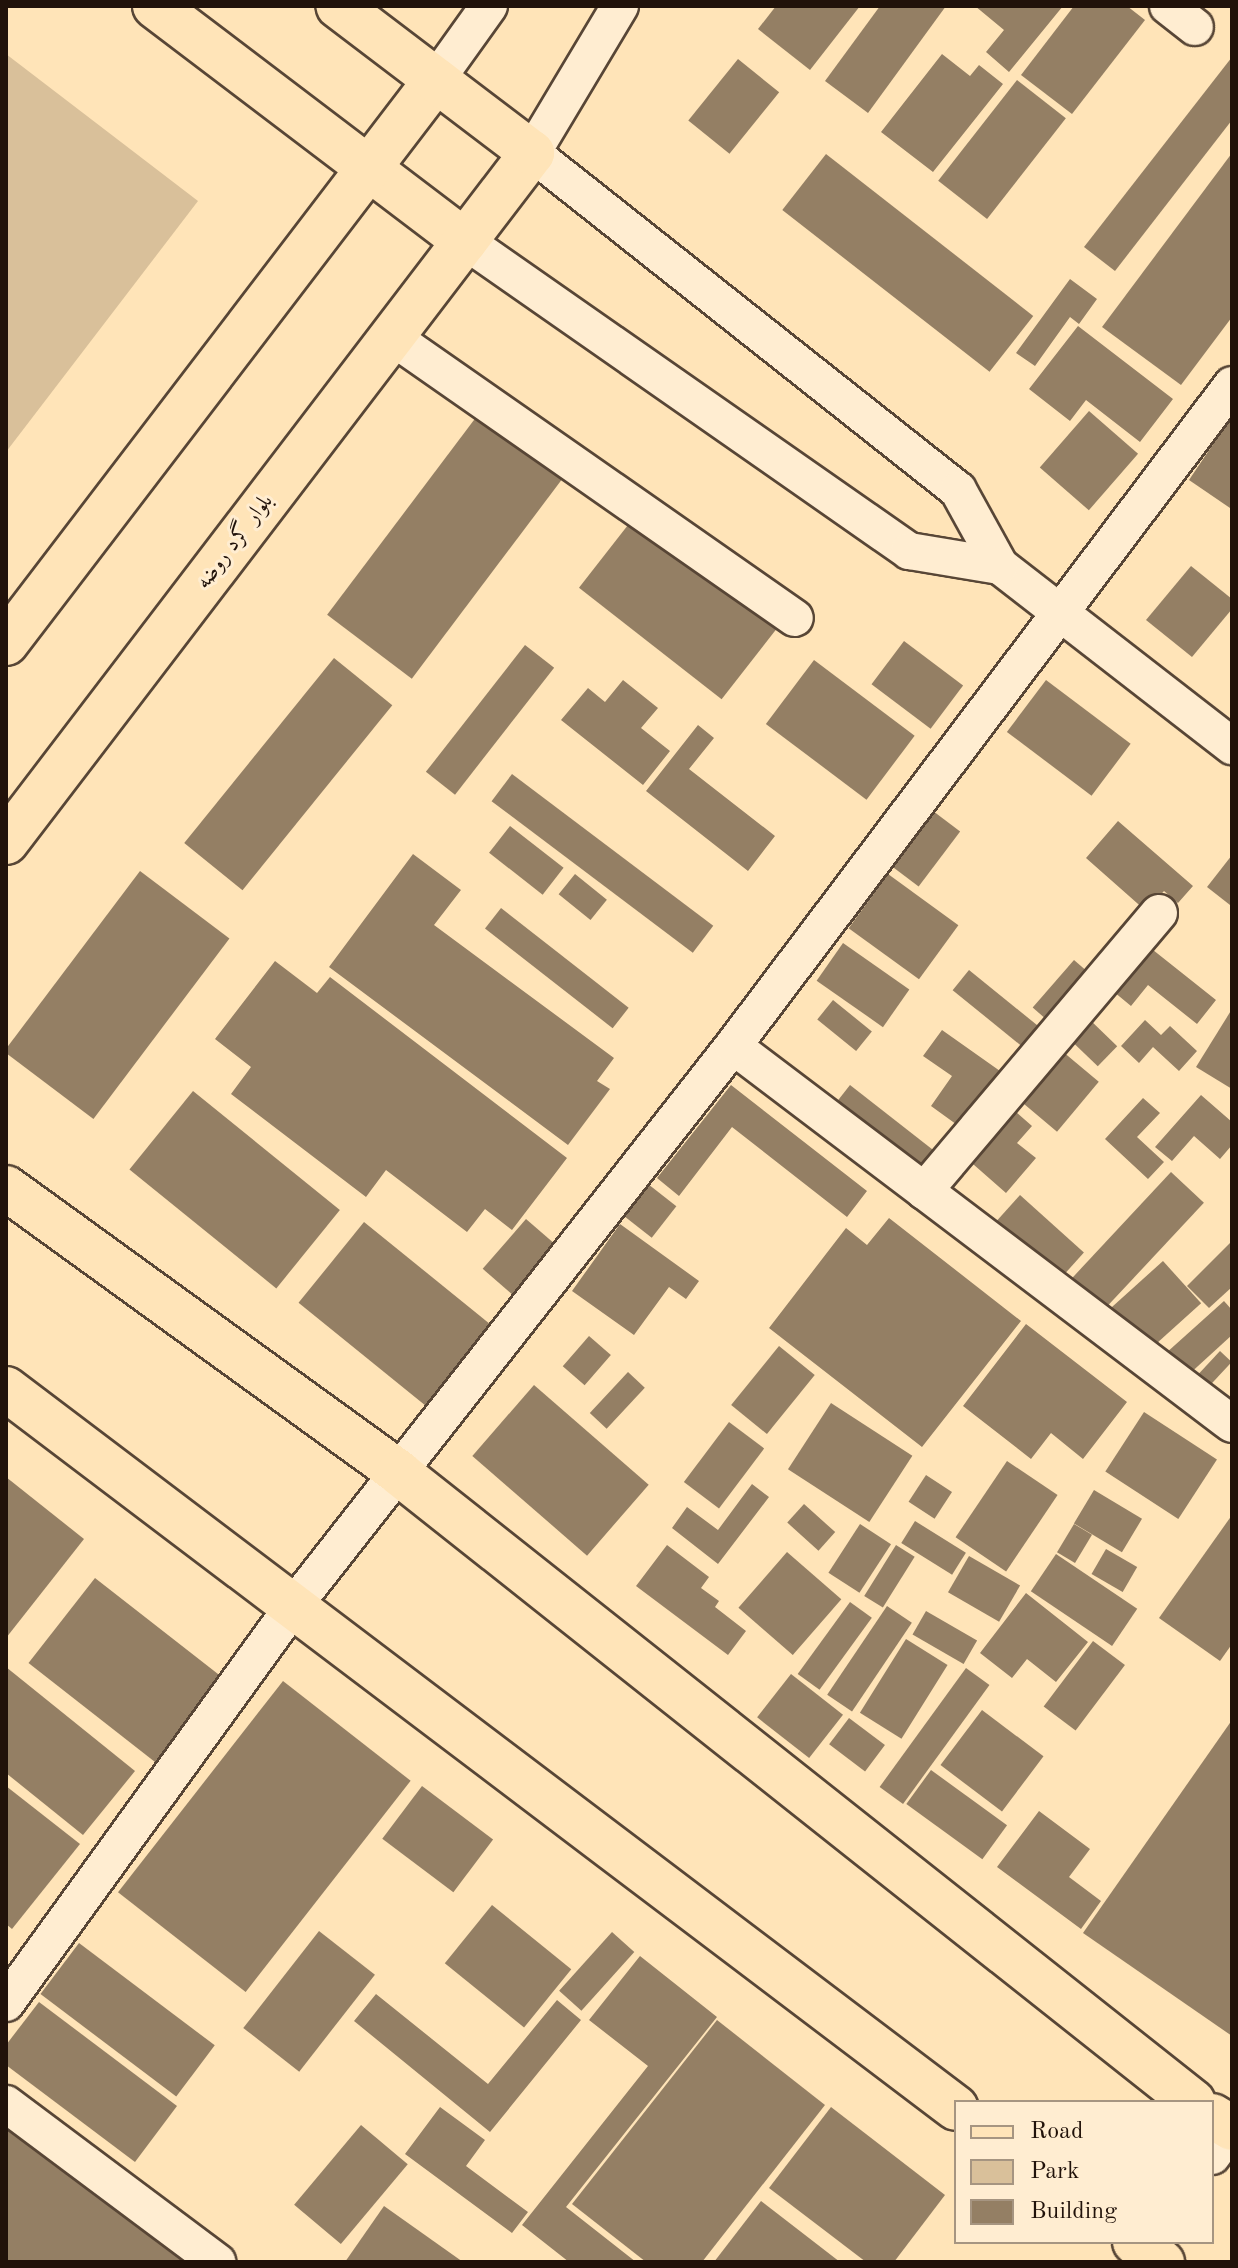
<!DOCTYPE html>
<html>
<head>
<meta charset="utf-8">
<style>
  body { margin:0 }
  #map { position:relative; width:1238px; height:2268px; overflow:hidden; background:#ffe4b8; font-family:"Old Standard TT",Amiri,serif }
  div>[style] { position:absolute }
  [style*='--x'] { left:calc(var(--x)*1px); top:calc(var(--y)*1px); width:calc(var(--w)*1px); rotate:calc(var(--a)*1deg) }
  .green>* { inset:0; background:#d9c09a }
  .building>* { inset:0; background:#947f64; transform-origin:0 0 }
  .roads { filter:drop-shadow(2px 0 #584636) drop-shadow(-2px 0 #584636) drop-shadow(0 2px #584636) drop-shadow(0 -2px #584636) }
  .minor>* { height:36px; margin:-18px; padding:0 18px; transform-origin:18px; border-radius:18px; background:#ffedd1 }
  .primary>* { height:44px; margin:-22px; padding:0 22px; transform-origin:22px; border-radius:22px; background:#ffe4b8 }
  span { translate:-50% -50%; white-space:nowrap; text-align:center; line-height:1.15; -webkit-text-stroke:6px #ffedd1; paint-order:stroke }
  .street-label { font-size:22px; color:#21120a }
  .frame { position:absolute; inset:0; border:8px solid #21120a; pointer-events:none }
  .legend { position:absolute; left:954px; top:2100px; width:260px; height:144px; box-sizing:border-box; background:#ffedd1; border:2px solid #a69581; margin:0; padding:10px 14px; list-style:none; font-size:24px; color:#21120a }
  .legend li { display:flex; align-items:center; gap:16px; height:40px }
  .legend b { width:40px; border:2px solid #a69581 }
</style>
</head>
<body>
<div id="map">
  <div class="green">
    <div style="clip-path:polygon(6px 54px,198px 201px,6px 452px)"></div>
  </div>
  <div class="building">
    <div style="clip-path:polygon(776px 6px,860px 6px,810px 70px,758px 29px)"></div>
    <div style="clip-path:polygon(880px 6px,946px 6px,868px 113px,825px 81px)"></div>
    <div style="clip-path:polygon(975px 6px,1063px 6px,1009px 72px,986px 52px,1004px 30px)"></div>
    <div style="clip-path:polygon(1074px 6px,1127px 6px,1145px 20px,1072px 114px,1021px 75px)"></div>
    <div style="clip-path:polygon(942px 54px,970px 76px,979px 65px,1003px 84px,933px 172px,881px 132px)"></div>
    <div style="clip-path:polygon(1232px 57px,1232px 120px,1115px 271px,1084px 247px)"></div>
    <div style="left:738px;top:59px;width:53px;height:79px;rotate:39deg"></div>
    <div style="left:1017px;top:80px;width:62px;height:128px;rotate:38deg"></div>
    <div style="clip-path:polygon(1232px 153px,1232px 317px,1181px 385px,1102px 327px)"></div>
    <div style="left:826px;top:154px;width:263px;height:71px;rotate:38deg"></div>
    <div style="clip-path:polygon(1070px 279px,1097px 299px,1079px 324px,1070px 317px,1035px 366px,1016px 353px)"></div>
    <div style="clip-path:polygon(1078px 326px,1173px 399px,1140px 442px,1086px 400px,1070px 421px,1029px 389px)"></div>
    <div style="left:1089px;top:411px;width:65px;height:75px;rotate:41deg"></div>
    <div style="left:480px;top:412px;width:106px;height:254px;rotate:37deg"></div>
    <div style="clip-path:polygon(1232px 416px,1232px 506px,1230px 508px,1189px 480px)"></div>
    <div style="left:635px;top:516px;width:181px;height:91px;rotate:38deg"></div>
    <div style="clip-path:polygon(1191px 566px,1232px 599px,1232px 609px,1192px 657px,1146px 620px)"></div>
    <div style="left:904px;top:641px;width:74px;height:54px;rotate:37deg"></div>
    <div style="left:525px;top:645px;width:37px;height:161px;rotate:38deg"></div>
    <div style="left:334px;top:658px;width:75px;height:238px;rotate:39deg"></div>
    <div style="left:814px;top:660px;width:126px;height:80px;rotate:37deg"></div>
    <div style="clip-path:polygon(623px 680px,658px 708px,641px 728px,670px 751px,643px 785px,561px 720px,588px 688px,605px 702px)"></div>
    <div style="left:1046px;top:680px;width:106px;height:65px;rotate:37deg"></div>
    <div style="clip-path:polygon(698px 725px,714px 738px,689px 769px,775px 836px,748px 871px,646px 791px)"></div>
    <div style="left:512px;top:774px;width:252px;height:34px;rotate:37deg"></div>
    <div style="left:933px;top:811px;width:34px;height:69px;rotate:37deg"></div>
    <div style="clip-path:polygon(1118px 821px,1193px 886px,1178px 903px,1164px 891px,1146px 911px,1086px 858px)"></div>
    <div style="left:510px;top:826px;width:68px;height:34px;rotate:38deg"></div>
    <div style="clip-path:polygon(413px 854px,461px 890px,434px 925px,614px 1058px,597px 1081px,610px 1089px,568px 1145px,329px 967px)"></div>
    <div style="clip-path:polygon(1232px 855px,1232px 901px,1230px 905px,1207px 887px)"></div>
    <div style="left:140px;top:871px;width:112px;height:226px;rotate:37deg"></div>
    <div style="left:575px;top:874px;width:41px;height:26px;rotate:39deg"></div>
    <div style="left:888px;top:874px;width:87px;height:67px;rotate:36deg"></div>
    <div style="left:501px;top:908px;width:162px;height:26px;rotate:38deg"></div>
    <div style="clip-path:polygon(1143px 942px,1216px 1000px,1197px 1024px,1148px 985px,1131px 1006px,1108px 987px)"></div>
    <div style="left:843px;top:943px;width:81px;height:46px;rotate:35deg"></div>
    <div style="left:1074px;top:960px;width:23px;height:63px;rotate:41deg"></div>
    <div style="clip-path:polygon(275px 961px,317px 993px,330px 977px,567px 1158px,512px 1230px,485px 1209px,467px 1232px,386px 1170px,366px 1197px,231px 1094px,251px 1067px,215px 1039px)"></div>
    <div style="left:969px;top:970px;width:95px;height:26px;rotate:39deg"></div>
    <div style="left:833px;top:1000px;width:50px;height:25px;rotate:39deg"></div>
    <div style="clip-path:polygon(1232px 1009px,1232px 1089px,1196px 1067px)"></div>
    <div style="left:1087px;top:1017px;width:42px;height:28px;rotate:44deg"></div>
    <div style="clip-path:polygon(1145px 1020px,1161px 1035px,1170px 1026px,1197px 1051px,1179px 1071px,1153px 1047px,1139px 1063px,1121px 1046px)"></div>
    <div style="clip-path:polygon(942px 1030px,1000px 1071px,960px 1127px,931px 1106px,952px 1076px,923px 1056px)"></div>
    <div style="left:1062px;top:1051px;width:48px;height:65px;rotate:40deg"></div>
    <div style="clip-path:polygon(731px 1085px,867px 1191px,847px 1217px,732px 1127px,679px 1196px,657px 1178px)"></div>
    <div style="left:850px;top:1085px;width:112px;height:29px;rotate:38deg"></div>
    <div style="left:193px;top:1091px;width:189px;height:101px;rotate:39deg"></div>
    <div style="clip-path:polygon(1201px 1095px,1232px 1122px,1232px 1145px,1220px 1159px,1194px 1136px,1172px 1161px,1155px 1147px)"></div>
    <div style="clip-path:polygon(1143px 1098px,1160px 1113px,1137px 1137px,1164px 1162px,1148px 1179px,1105px 1139px)"></div>
    <div style="clip-path:polygon(1009px 1106px,1032px 1126px,1017px 1143px,1036px 1158px,1006px 1193px,965px 1157px)"></div>
    <div style="left:1171px;top:1172px;width:45px;height:151px;rotate:43deg"></div>
    <div style="left:648px;top:1184px;width:36px;height:40px;rotate:38deg"></div>
    <div style="left:1020px;top:1195px;width:86px;height:42px;rotate:42deg"></div>
    <div style="clip-path:polygon(889px 1218px,1021px 1321px,922px 1447px,769px 1328px,846px 1228px,867px 1245px)"></div>
    <div style="left:526px;top:1219px;width:44px;height:66px;rotate:41deg"></div>
    <div style="left:364px;top:1222px;width:164px;height:104px;rotate:39deg"></div>
    <div style="clip-path:polygon(620px 1224px,699px 1281px,686px 1299px,669px 1287px,634px 1335px,572px 1291px)"></div>
    <div style="clip-path:polygon(1232px 1241px,1232px 1287px,1209px 1308px,1187px 1286px)"></div>
    <div style="left:1163px;top:1261px;width:57px;height:72px;rotate:48deg"></div>
    <div style="clip-path:polygon(1224px 1301px,1232px 1310px,1232px 1335px,1186px 1377px,1165px 1354px)"></div>
    <div style="clip-path:polygon(1026px 1324px,1127px 1402px,1083px 1459px,1051px 1433px,1031px 1459px,963px 1406px)"></div>
    <div style="left:589px;top:1336px;width:29px;height:40px;rotate:41deg"></div>
    <div style="left:779px;top:1346px;width:46px;height:76px;rotate:39deg"></div>
    <div style="left:1220px;top:1351px;width:16px;height:42px;rotate:43deg"></div>
    <div style="left:628px;top:1372px;width:23px;height:56px;rotate:43deg"></div>
    <div style="left:534px;top:1385px;width:152px;height:94px;rotate:41deg"></div>
    <div style="left:831px;top:1403px;width:97px;height:79px;rotate:33deg"></div>
    <div style="left:1144px;top:1412px;width:87px;height:71px;rotate:33deg"></div>
    <div style="left:729px;top:1422px;width:44px;height:75px;rotate:37deg"></div>
    <div style="left:1007px;top:1461px;width:61px;height:92px;rotate:34deg"></div>
    <div style="left:926px;top:1475px;width:31px;height:32px;rotate:33deg"></div>
    <div style="clip-path:polygon(6px 1477px,84px 1539px,6px 1638px)"></div>
    <div style="clip-path:polygon(752px 1484px,769px 1497px,718px 1564px,672px 1528px,687px 1507px,718px 1530px)"></div>
    <div style="left:1094px;top:1490px;width:56px;height:39px;rotate:31deg"></div>
    <div style="left:804px;top:1504px;width:42px;height:25px;rotate:42deg"></div>
    <div style="clip-path:polygon(1232px 1515px,1232px 1644px,1220px 1661px,1159px 1618px)"></div>
    <div style="left:915px;top:1521px;width:60px;height:26px;rotate:32deg"></div>
    <div style="left:860px;top:1524px;width:37px;height:58px;rotate:33deg"></div>
    <div style="left:1074px;top:1524px;width:21px;height:33px;rotate:31deg"></div>
    <div style="clip-path:polygon(667px 1545px,709px 1577px,701px 1588px,719px 1601px,715px 1607px,746px 1631px,728px 1655px,636px 1586px)"></div>
    <div style="left:896px;top:1545px;width:22px;height:60px;rotate:32deg"></div>
    <div style="left:1106px;top:1549px;width:36px;height:29px;rotate:30deg"></div>
    <div style="left:787px;top:1552px;width:72px;height:74px;rotate:41deg"></div>
    <div style="left:1056px;top:1554px;width:98px;height:45px;rotate:34deg"></div>
    <div style="left:969px;top:1556px;width:59px;height:42px;rotate:30deg"></div>
    <div style="left:95px;top:1578px;width:165px;height:108px;rotate:38deg"></div>
    <div style="clip-path:polygon(1026px 1593px,1088px 1642px,1056px 1682px,1027px 1659px,1012px 1678px,980px 1653px)"></div>
    <div style="left:850px;top:1602px;width:27px;height:89px;rotate:36deg"></div>
    <div style="left:887px;top:1606px;width:30px;height:107px;rotate:34deg"></div>
    <div style="left:926px;top:1611px;width:59px;height:27px;rotate:30deg"></div>
    <div style="left:906px;top:1639px;width:49px;height:87px;rotate:32deg"></div>
    <div style="left:1093px;top:1641px;width:40px;height:82px;rotate:37deg"></div>
    <div style="clip-path:polygon(6px 1667px,135px 1771px,83px 1835px,6px 1773px)"></div>
    <div style="left:966px;top:1668px;width:29px;height:147px;rotate:36deg"></div>
    <div style="left:791px;top:1674px;width:66px;height:55px;rotate:38deg"></div>
    <div style="left:283px;top:1681px;width:162px;height:268px;rotate:38deg"></div>
    <div style="left:982px;top:1710px;width:77px;height:69px;rotate:37deg"></div>
    <div style="left:849px;top:1718px;width:45px;height:33px;rotate:37deg"></div>
    <div style="clip-path:polygon(1232px 1720px,1232px 2036px,1083px 1933px)"></div>
    <div style="left:931px;top:1770px;width:94px;height:42px;rotate:36deg"></div>
    <div style="clip-path:polygon(6px 1786px,80px 1844px,12px 1929px,6px 1924px)"></div>
    <div style="left:422px;top:1786px;width:89px;height:66px;rotate:37deg"></div>
    <div style="clip-path:polygon(1039px 1811px,1090px 1849px,1069px 1877px,1101px 1901px,1081px 1929px,997px 1867px)"></div>
    <div style="left:492px;top:1905px;width:102px;height:75px;rotate:39deg"></div>
    <div style="left:319px;top:1931px;width:71px;height:123px;rotate:38deg"></div>
    <div style="left:612px;top:1932px;width:30px;height:79px;rotate:42deg"></div>
    <div style="left:79px;top:1943px;width:170px;height:64px;rotate:37deg"></div>
    <div style="clip-path:polygon(640px 1956px,717px 2017px,566px 2207px,636px 2262px,569px 2262px,522px 2225px,648px 2066px,589px 2020px)"></div>
    <div style="clip-path:polygon(376px 1994px,488px 2084px,557px 2000px,581px 2020px,490px 2132px,354px 2021px)"></div>
    <div style="clip-path:polygon(39px 2002px,177px 2106px,135px 2162px,6px 2065px,6px 2045px)"></div>
    <div style="clip-path:polygon(717px 2020px,825px 2105px,702px 2262px,646px 2262px,572px 2204px)"></div>
    <div style="clip-path:polygon(440px 2107px,485px 2140px,466px 2166px,528px 2212px,512px 2233px,405px 2154px)"></div>
    <div style="clip-path:polygon(831px 2107px,945px 2195px,894px 2262px,866px 2262px,769px 2188px)"></div>
    <div style="clip-path:polygon(6px 2118px,197px 2262px,6px 2262px)"></div>
    <div style="left:361px;top:2125px;width:61px;height:104px;rotate:40deg"></div>
    <div style="clip-path:polygon(761px 2201px,840px 2262px,714px 2262px)"></div>
    <div style="clip-path:polygon(384px 2206px,463px 2262px,345px 2262px)"></div>
  </div>
  <div class="roads">
    <div class="minor">
      <div style="--x:620;--y:6;--w:171;--a:120.9"></div>
      <div style="--x:532;--y:153;--w:543;--a:38.35"></div>
      <div style="--x:958;--y:490;--w:87;--a:61.1"></div>
      <div style="--x:1000;--y:566;--w:294;--a:37.8"></div>
      <div style="--x:1168;--y:6;--w:34;--a:38"></div>
      <div style="--x:436;--y:80;--w:91;--a:-54.4"></div>
      <div style="--x:465;--y:241;--w:542;--a:34.92"></div>
      <div style="--x:909;--y:551;--w:92;--a:9.4"></div>
      <div style="--x:392;--y:337;--w:491;--a:34.9"></div>
      <div style="--x:733;--y:1046;--w:626;--a:37.14"></div>
      <div style="--x:924;--y:1191;--w:364;--a:-49.8"></div>
      <div style="--x:6;--y:2003;--w:493;--a:-54.1"></div>
      <div style="--x:295;--y:1604;--w:709;--a:-51.87"></div>
      <div style="--x:733;--y:1046;--w:828;--a:-52.95"></div>
      <div style="--x:6;--y:2104;--w:264;--a:36.8"></div>
      <div style="--x:1212;--y:2156;--w:34;--a:-54"></div>
    </div>
    <div class="primary">
      <div style="--x:155;--y:6;--w:389;--a:37.2"></div>
      <div style="--x:6;--y:643;--w:708;--a:-52.63"></div>
      <div style="--x:6;--y:842;--w:867;--a:-52.64"></div>
      <div style="--x:532;--y:153;--w:243;--a:-142.8"></div>
      <div style="--x:6;--y:1188;--w:485;--a:35.9"></div>
      <div style="--x:399;--y:1473;--w:1013;--a:38.39"></div>
      <div style="--x:6;--y:1389;--w:1191;--a:37.12"></div>
      <div style="--x:1212;--y:2116;--w:23;--a:31"></div>
      <div style="--x:1135;--y:2242;--w:34;--a:37"></div>
    </div>
  </div>
  <div class="street-label">
    <span style="left:235px;top:542px;rotate:-53deg">بلوار گرد روضه</span>
  </div>
  <div class="frame"></div>
  <ul class="legend">
  <li><b style="height:10px;background:#ffe4b8"></b>Road</li>
  <li><b style="height:22px;background:#d9c09a"></b>Park</li>
  <li><b style="height:22px;background:#947f64"></b>Building</li>
  </ul>
</div>
</body>
</html>
